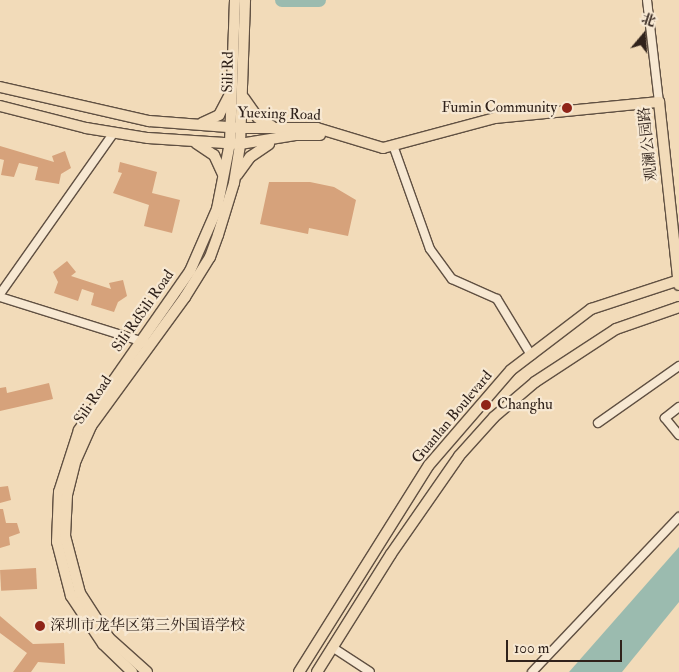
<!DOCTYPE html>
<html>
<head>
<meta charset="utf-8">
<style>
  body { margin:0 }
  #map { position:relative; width:679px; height:672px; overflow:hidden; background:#f2dbb9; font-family:"IM FELL Double Pica","Noto Serif SC",serif }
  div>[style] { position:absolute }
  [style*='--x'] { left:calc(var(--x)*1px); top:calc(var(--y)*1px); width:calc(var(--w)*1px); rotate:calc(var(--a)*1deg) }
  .water>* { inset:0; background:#9bbbaf }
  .river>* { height:14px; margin:-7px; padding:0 7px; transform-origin:7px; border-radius:7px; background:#9bbbaf }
  .building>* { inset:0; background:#d6a27b; transform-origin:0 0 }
  .roads { filter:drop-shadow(1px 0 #605042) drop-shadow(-1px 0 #605042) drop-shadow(0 1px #605042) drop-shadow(0 -1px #605042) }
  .minor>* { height:8px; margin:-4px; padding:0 4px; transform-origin:4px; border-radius:4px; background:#f7e8d2 }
  .major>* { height:10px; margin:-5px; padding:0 5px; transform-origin:5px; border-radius:5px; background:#f2dbb9 }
  .dots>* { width:14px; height:14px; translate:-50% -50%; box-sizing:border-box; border:2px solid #f7e8d2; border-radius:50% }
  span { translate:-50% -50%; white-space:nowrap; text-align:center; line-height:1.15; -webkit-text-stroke:4.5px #f7e8d2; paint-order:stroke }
  .street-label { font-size:15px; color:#30221b }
  .poi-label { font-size:15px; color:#30221b }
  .right { translate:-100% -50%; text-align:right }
  .left { translate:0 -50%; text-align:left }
  .north { position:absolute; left:619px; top:10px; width:50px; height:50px; -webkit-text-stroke:4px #f7e8d2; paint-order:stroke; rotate:18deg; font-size:14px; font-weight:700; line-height:20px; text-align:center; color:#30221b }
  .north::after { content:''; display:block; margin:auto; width:18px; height:22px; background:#30221b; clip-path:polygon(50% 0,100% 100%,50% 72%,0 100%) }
  .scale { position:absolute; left:506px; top:640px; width:116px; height:22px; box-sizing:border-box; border:2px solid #30221b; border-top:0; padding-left:6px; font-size:15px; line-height:18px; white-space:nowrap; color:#30221b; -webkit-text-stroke:4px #f7e8d2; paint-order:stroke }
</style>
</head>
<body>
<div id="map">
  <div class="water">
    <div style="clip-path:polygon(679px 547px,679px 602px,622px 672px,569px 672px)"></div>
  </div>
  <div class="river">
    <div style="--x:282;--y:0;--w:37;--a:0"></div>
  </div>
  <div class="building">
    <div style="clip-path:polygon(0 146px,54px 162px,52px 156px,65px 151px,71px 168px,61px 174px,59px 184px,35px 180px,38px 167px,19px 163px,14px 177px,1px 175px,4px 160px,0 159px)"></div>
    <div style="clip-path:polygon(120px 162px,157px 172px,152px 193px,180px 200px,172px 233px,144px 226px,149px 205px,113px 193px,122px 173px,118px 172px)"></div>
    <div style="clip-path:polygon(269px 182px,310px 182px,334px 187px,356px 200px,348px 236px,309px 228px,308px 234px,260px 224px)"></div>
    <div style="clip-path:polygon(67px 261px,76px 272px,71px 276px,111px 289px,109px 283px,123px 280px,127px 296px,118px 302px,114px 312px,91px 305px,94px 293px,82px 289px,78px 301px,54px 293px,58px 282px,53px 272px)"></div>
    <div style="clip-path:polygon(49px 383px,53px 399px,0 411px,0 388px,6px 387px,7px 393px)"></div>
    <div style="clip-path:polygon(8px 486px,11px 500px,0 503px,0 487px)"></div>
    <div style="clip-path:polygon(0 509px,3px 509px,6px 523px,17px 523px,20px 533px,9px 537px,10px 545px,0 548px)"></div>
    <div style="left:36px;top:568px;width:21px;height:36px;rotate:87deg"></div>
    <div style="clip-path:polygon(0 616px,33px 644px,64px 643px,65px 664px,38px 662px,31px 672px,13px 672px,27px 653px,0 633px)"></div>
  </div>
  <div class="roads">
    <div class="minor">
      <div style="--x:647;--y:0;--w:103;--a:83.3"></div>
      <div style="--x:394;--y:148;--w:107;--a:70.4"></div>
      <div style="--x:430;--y:249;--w:37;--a:54"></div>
      <div style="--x:452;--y:279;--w:49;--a:24"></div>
      <div style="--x:497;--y:299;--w:66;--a:58.7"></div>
      <div style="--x:0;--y:294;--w:196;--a:-54.8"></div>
      <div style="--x:0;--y:297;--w:151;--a:17.4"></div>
      <div style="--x:679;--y:407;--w:18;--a:142"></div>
      <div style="--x:665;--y:418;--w:22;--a:51"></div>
      <div style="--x:598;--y:423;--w:99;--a:-35.1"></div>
      <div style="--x:332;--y:647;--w:45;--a:33.3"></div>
      <div style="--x:532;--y:672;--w:214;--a:-46.5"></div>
    </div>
    <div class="major">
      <div style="--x:0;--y:87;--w:153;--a:12.9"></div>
      <div style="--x:149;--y:121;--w:92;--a:4.4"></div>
      <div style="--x:241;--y:128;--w:76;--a:0"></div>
      <div style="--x:317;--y:128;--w:69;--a:16.9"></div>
      <div style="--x:383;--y:148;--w:116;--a:-15"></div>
      <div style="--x:495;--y:118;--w:165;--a:-5.6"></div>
      <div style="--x:659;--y:102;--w:184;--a:83.8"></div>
      <div style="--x:244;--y:98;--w:24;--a:55"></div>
      <div style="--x:258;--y:118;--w:16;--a:30"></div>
      <div style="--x:0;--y:106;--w:89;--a:14.3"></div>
      <div style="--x:86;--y:128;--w:63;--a:9.2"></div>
      <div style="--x:148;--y:138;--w:92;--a:3.7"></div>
      <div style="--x:240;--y:144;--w:56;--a:-9.3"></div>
      <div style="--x:295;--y:135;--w:25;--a:0"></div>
      <div style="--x:202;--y:123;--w:19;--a:-25"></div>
      <div style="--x:219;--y:115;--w:21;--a:-62"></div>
      <div style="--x:196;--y:143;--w:22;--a:34"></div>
      <div style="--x:214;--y:155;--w:21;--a:65"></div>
      <div style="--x:237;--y:175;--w:22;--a:-54"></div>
      <div style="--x:250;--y:157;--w:23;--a:-34"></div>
      <div style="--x:132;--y:672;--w:40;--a:-136"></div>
      <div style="--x:103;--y:644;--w:58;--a:-123.7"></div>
      <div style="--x:71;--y:596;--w:56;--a:-104.5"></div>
      <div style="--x:57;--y:542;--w:50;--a:-87.7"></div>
      <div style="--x:59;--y:492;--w:65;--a:-72.1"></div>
      <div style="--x:79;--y:430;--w:194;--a:-55.1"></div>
      <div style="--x:190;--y:271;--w:68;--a:-66.5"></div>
      <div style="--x:217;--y:209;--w:67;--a:-78.9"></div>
      <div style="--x:230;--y:143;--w:143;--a:-88"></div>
      <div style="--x:147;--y:672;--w:51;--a:-138.2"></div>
      <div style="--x:109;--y:638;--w:54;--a:-122.8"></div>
      <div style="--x:80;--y:593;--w:59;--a:-104.7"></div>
      <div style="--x:65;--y:536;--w:41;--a:-87.2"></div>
      <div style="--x:67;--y:495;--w:36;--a:-76"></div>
      <div style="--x:76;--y:460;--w:37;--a:-66"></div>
      <div style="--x:91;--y:426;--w:160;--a:-53.9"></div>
      <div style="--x:185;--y:297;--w:47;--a:-58"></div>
      <div style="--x:210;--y:257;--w:23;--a:-70"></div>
      <div style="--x:218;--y:235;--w:54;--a:-72.9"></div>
      <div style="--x:234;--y:183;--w:39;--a:-81"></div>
      <div style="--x:240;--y:144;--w:144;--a:-88"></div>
      <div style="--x:299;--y:672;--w:244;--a:-57.9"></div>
      <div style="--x:429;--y:465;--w:125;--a:-49.2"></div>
      <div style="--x:511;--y:370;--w:101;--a:-37.3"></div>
      <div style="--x:591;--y:309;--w:93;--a:-18.2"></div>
      <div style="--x:317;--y:672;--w:139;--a:-57.9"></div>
      <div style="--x:391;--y:554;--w:119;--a:-55.2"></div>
      <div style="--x:459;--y:456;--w:52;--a:-48.1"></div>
      <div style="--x:494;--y:417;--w:54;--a:-40.5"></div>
      <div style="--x:535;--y:382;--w:97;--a:-33.2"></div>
      <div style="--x:616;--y:329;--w:67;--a:-19.2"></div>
    </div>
  </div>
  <div class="dots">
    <div style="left:567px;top:108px;background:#8f2418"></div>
    <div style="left:486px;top:405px;background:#8f2418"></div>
    <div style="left:40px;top:626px;background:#8f2418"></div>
  </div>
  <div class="street-label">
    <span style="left:228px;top:72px;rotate:-89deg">Sili Rd</span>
    <span style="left:279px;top:114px;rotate:2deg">Yuexing Road</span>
    <span style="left:648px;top:144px;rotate:-96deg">观澜公园路</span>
    <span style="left:143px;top:311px;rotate:-55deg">Sili RdSili Road</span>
    <span style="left:93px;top:400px;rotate:-56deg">Sili Road</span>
    <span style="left:452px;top:417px;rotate:-50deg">Guanlan Boulevard</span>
  </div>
  <div class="poi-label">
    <span class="right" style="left:557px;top:108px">Fumin Community</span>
    <span class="left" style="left:497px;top:405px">Changhu</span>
    <span class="left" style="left:50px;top:626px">深圳市龙华区第三外国语学校</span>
  </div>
  <div class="north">北</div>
  <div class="scale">100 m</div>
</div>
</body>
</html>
